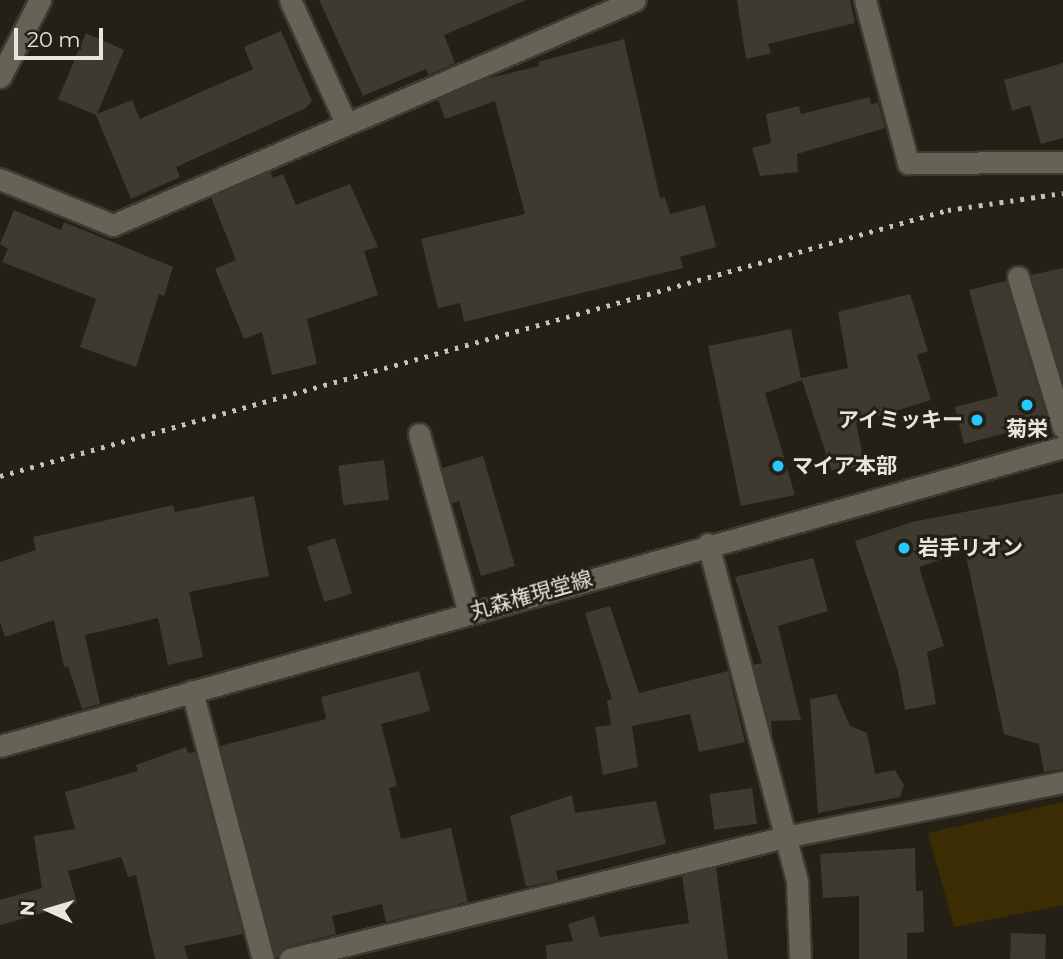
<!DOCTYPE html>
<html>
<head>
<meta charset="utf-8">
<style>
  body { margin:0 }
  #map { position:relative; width:1063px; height:959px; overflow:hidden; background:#252016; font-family:Montserrat,"Noto Sans JP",sans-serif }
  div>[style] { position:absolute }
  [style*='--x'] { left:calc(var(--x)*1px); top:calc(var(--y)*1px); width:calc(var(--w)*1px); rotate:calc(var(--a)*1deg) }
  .green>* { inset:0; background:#3b2c03 }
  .building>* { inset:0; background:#3f3a2f; transform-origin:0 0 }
  .roads { filter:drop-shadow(2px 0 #3e3a33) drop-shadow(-2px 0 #3e3a33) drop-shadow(0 2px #3e3a33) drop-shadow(0 -2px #3e3a33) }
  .street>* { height:21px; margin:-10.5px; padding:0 10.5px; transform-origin:10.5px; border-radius:10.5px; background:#676256 }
  .secondary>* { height:21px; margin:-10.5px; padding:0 10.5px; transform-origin:10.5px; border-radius:10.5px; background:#676256 }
  .rail>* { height:5px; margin-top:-2.5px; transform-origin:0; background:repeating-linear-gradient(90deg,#c5c2ba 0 3.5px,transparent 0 10.5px) }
  .dots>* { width:19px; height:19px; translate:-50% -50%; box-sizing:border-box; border:4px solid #252016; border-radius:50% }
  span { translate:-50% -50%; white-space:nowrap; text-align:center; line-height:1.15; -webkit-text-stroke:6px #252016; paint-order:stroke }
  .poi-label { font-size:21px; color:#e8e5de; font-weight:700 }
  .right { translate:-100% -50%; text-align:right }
  .left { translate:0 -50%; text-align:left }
  .street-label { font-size:21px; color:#e8e5de }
  .north { position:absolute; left:14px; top:875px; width:70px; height:70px; -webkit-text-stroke:5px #252016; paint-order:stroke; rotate:274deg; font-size:19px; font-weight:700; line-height:28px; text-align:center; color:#e8e5de }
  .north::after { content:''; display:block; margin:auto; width:24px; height:32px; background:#e8e5de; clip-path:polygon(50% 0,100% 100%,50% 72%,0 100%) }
  .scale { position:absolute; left:14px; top:28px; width:89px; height:32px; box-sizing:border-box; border:4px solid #e8e5de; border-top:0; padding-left:9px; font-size:21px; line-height:24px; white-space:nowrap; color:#e8e5de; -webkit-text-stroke:5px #252016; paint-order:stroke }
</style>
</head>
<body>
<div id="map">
  <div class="green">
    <div style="clip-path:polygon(1063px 802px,1063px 905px,954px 927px,928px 833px)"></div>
  </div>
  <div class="building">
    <div style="clip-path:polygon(319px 0,526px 0,444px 35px,455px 63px,428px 75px,426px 69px,363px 96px)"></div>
    <div style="clip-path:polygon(737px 0,850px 0,855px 23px,768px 44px,771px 53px,746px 59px)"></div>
    <div style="clip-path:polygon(281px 31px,312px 101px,306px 108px,176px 167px,180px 177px,131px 199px,96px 115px,58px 99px,86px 33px,124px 50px,97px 114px,132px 100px,140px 119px,253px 69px,244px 47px)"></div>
    <div style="clip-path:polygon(624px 39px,660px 198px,665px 197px,670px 214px,705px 205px,716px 247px,680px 257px,683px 268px,464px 322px,460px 303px,438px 308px,421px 239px,525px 214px,495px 101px,445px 119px,438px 99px,485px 79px,539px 66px,538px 62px)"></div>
    <div style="clip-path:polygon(1063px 63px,1063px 138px,1041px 144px,1030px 105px,1012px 111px,1004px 80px)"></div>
    <div style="clip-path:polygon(870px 97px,871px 105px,878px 102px,885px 128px,797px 154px,798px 172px,760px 176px,752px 148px,771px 143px,766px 114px,799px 106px,801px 114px)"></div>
    <div style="clip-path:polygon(270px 172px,273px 178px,283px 174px,296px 205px,350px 184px,378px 247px,364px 251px,378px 295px,307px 319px,317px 364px,272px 375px,262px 332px,244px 339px,215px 269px,236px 260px,211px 197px)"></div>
    <div style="clip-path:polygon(14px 210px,61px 230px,64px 222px,173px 267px,164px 296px,159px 294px,136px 367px,80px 347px,96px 299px,2px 262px,8px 249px,0 244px)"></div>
    <div style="clip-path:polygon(1063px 268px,1063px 381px,1031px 275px)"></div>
    <div style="clip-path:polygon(1006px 281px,1048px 422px,964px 444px,955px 407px,998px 396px,969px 290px)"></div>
    <div style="clip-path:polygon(910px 294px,928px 351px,917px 355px,931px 400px,856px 423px,865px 465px,832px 472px,802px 380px,765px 393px,795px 495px,741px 506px,708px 346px,791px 329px,801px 378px,848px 368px,838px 312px)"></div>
    <div style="clip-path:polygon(483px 456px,515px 566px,481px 576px,459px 501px,452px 503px,442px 468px)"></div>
    <div style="left:384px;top:460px;width:40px;height:46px;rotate:83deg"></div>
    <div style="clip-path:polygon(1063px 493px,1063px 769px,1044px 772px,1039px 744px,1004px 734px,965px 551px,919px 567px,944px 646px,927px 652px,936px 704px,905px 710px,898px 671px,855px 541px,912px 522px)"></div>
    <div style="clip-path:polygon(254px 496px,269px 576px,189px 592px,203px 657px,168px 665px,158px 618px,85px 635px,100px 704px,82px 709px,68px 666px,64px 667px,54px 620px,5px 637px,0 622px,0 562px,36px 550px,33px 537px,173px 505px,175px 512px)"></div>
    <div style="left:335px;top:538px;width:58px;height:29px;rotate:73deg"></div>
    <div style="clip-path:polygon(813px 558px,828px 611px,778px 626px,801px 720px,771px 721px,772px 735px,753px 665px,762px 663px,735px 577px)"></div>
    <div style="clip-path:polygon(610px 606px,639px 693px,728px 671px,745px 742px,699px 752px,690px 714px,632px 726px,638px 767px,603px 775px,595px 727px,611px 725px,607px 700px,612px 699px,585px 613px)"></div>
    <div style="clip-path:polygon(419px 671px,430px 711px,381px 724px,397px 786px,389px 788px,401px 839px,451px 828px,468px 902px,386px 922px,382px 904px,332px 916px,336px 934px,286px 947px,276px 959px,220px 746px,326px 719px,321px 697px)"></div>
    <div style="clip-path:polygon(836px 694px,850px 726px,867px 733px,875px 774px,895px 770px,904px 785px,900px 797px,818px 813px,810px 699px)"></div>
    <div style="clip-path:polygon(186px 747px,188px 753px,195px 752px,243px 934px,184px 946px,188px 959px,155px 959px,136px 875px,128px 877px,121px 857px,68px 871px,77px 903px,0 925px,0 900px,42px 888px,34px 836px,75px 829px,65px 792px,138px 771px,136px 765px)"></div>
    <div style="left:752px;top:788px;width:36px;height:43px;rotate:82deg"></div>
    <div style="clip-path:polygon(572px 795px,575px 813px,656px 801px,666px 844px,556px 871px,558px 880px,526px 887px,510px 816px)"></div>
    <div style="clip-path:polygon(915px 848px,916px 891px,923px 891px,924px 932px,907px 933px,907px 959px,859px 959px,859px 896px,823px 898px,820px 854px)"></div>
    <div style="clip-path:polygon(716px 867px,728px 959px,547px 959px,546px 945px,573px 941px,568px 924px,594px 916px,600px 937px,689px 923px,682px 876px)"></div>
    <div style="left:1011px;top:933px;width:35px;height:26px;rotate:2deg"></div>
  </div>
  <div class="roads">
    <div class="street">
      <div style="--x:290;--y:0;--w:135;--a:65.5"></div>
      <div style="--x:865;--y:0;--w:169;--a:75.2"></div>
      <div style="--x:908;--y:163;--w:155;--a:-0.4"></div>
      <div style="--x:0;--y:179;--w:122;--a:22.2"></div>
      <div style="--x:113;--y:225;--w:568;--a:-23.32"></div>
      <div style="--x:1018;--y:277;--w:157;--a:73.3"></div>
      <div style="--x:419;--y:434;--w:186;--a:74.4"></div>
      <div style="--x:708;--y:544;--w:350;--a:75.2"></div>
      <div style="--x:797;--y:882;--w:77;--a:87.8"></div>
      <div style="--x:192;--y:691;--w:277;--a:75.2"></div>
      <div style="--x:290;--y:959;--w:510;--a:-13.85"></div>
      <div style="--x:785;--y:837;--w:283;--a:-11.2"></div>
    </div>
    <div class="secondary">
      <div style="--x:0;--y:77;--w:87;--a:-62.5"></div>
      <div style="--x:0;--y:746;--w:1104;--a:-15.71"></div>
    </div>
  </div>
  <div class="rail">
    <div style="--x:0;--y:476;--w:985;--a:-15.67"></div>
    <div style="--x:948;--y:210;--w:116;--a:-8.4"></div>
  </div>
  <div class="dots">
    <div style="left:1027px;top:405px;background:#26c9fe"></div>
    <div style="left:977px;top:420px;background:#26c9fe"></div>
    <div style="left:778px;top:466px;background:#26c9fe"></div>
    <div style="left:904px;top:548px;background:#26c9fe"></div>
  </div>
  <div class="poi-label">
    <span class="right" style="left:963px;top:420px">アイミッキー</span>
    <span style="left:1027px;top:429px">菊栄</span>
    <span class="left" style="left:792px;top:466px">マイア本部</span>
    <span class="left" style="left:918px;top:548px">岩手リオン</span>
  </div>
  <div class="street-label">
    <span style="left:531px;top:595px;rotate:-16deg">丸森権現堂線</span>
  </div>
  <div class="north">N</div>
  <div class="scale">20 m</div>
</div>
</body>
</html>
